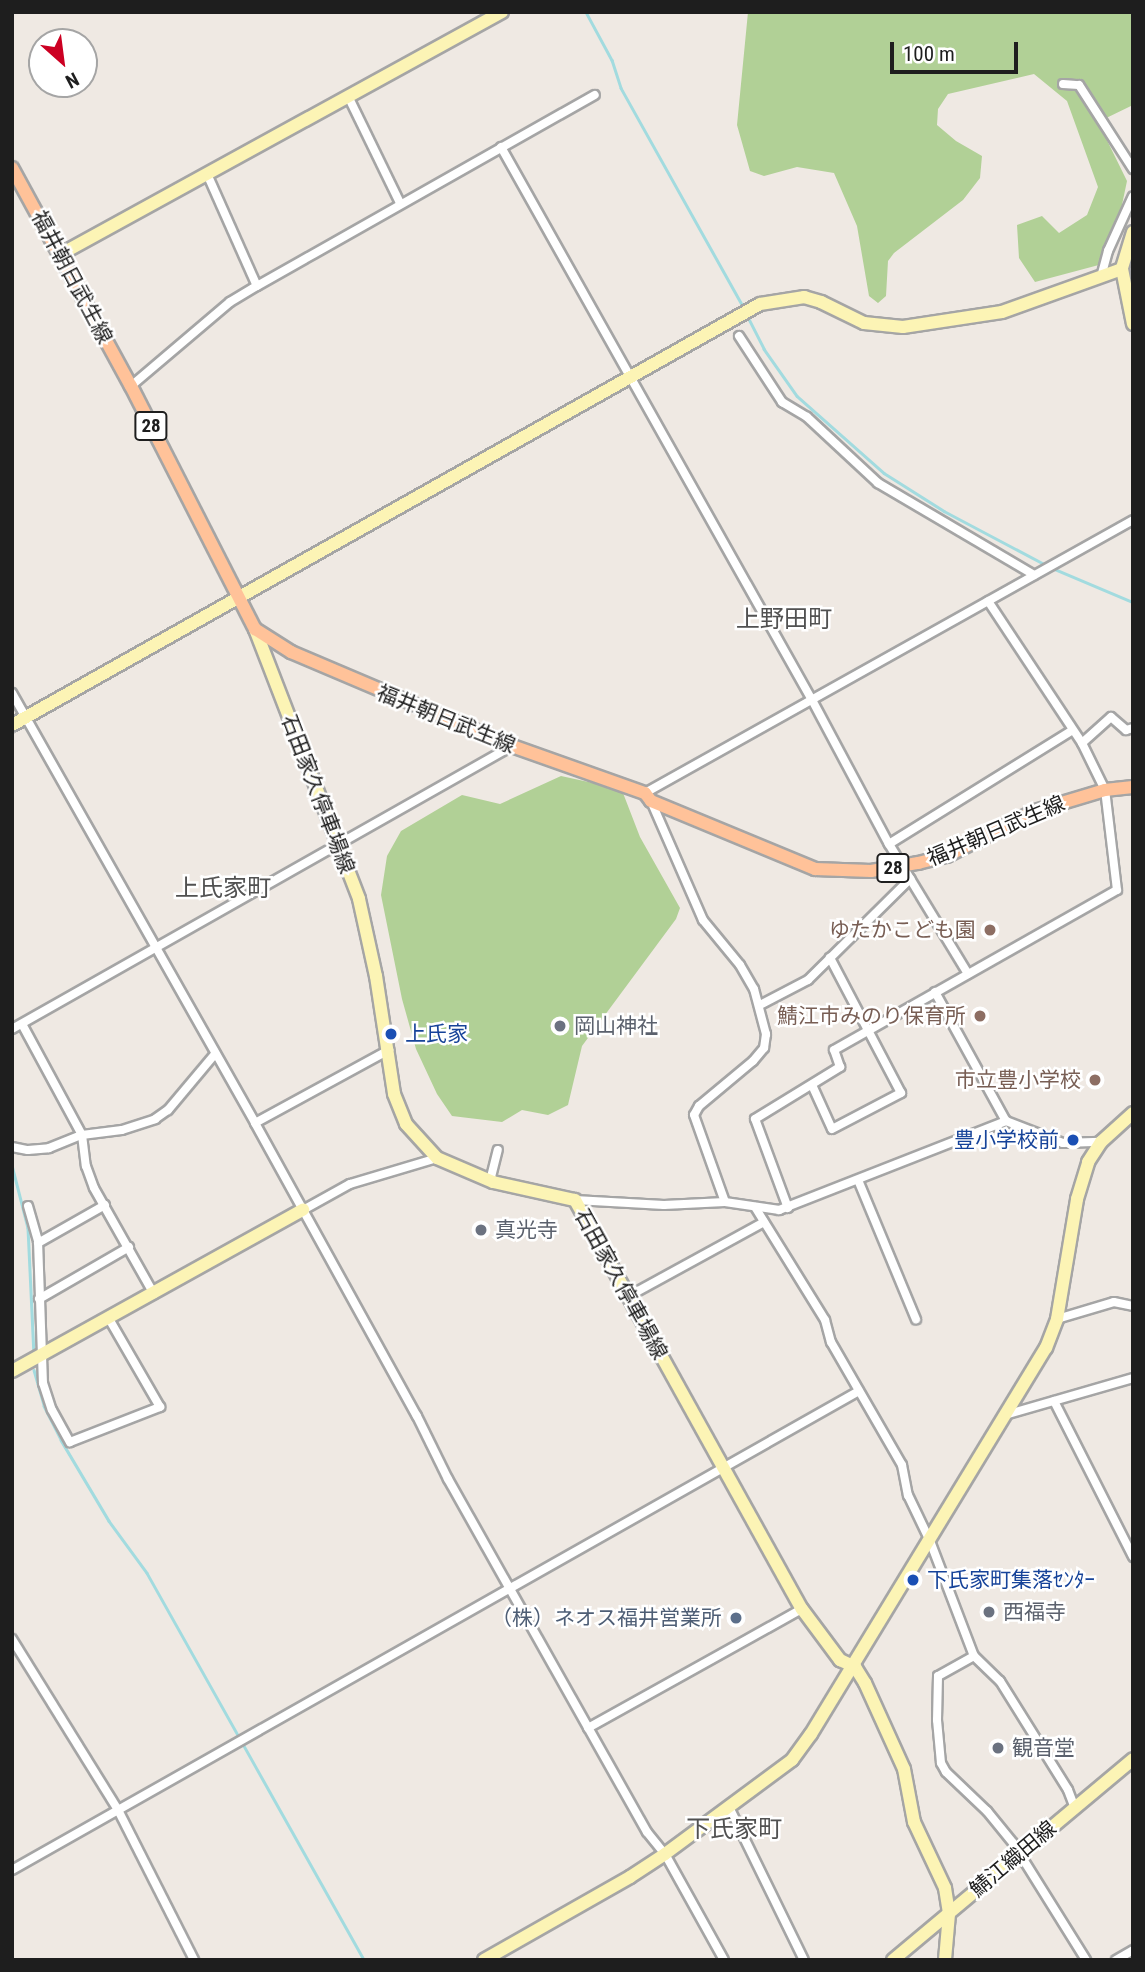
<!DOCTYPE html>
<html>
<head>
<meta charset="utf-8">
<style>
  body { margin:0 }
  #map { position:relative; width:1145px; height:1972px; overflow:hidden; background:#efe9e3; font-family:"Roboto Condensed","Noto Sans JP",sans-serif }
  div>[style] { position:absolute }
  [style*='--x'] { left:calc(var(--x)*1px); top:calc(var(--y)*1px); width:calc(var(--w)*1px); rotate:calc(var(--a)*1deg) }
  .forest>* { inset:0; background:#b1d096 }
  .stream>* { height:2.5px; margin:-1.25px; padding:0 1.25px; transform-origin:1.25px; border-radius:1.25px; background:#a2dbdf }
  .roads { filter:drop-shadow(2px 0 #a5a5a5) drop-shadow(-2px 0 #a5a5a5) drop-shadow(0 2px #a5a5a5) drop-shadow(0 -2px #a5a5a5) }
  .street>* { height:8px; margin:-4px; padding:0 4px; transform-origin:4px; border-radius:4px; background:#fff }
  .secondary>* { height:12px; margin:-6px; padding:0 6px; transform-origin:6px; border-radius:6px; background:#fcf4b5 }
  .primary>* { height:12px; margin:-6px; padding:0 6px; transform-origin:6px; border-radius:6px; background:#ffc299 }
  .dots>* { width:19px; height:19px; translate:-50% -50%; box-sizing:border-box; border:4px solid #fff; border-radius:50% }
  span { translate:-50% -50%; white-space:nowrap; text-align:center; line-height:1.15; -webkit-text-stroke:5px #fff; paint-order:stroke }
  .shield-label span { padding:2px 5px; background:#fff; border:2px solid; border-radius:5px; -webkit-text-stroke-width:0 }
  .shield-label { font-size:19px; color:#1e1e1e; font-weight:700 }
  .street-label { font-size:21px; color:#1e1e1e }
  .education-label { font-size:21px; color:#785e54 }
  .right { translate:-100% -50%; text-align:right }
  .worship-label { font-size:21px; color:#5b616d }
  .left { translate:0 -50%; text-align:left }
  .transit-label { font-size:21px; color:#164399 }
  .service-label { font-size:21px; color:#4e5e75 }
  .quarter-label { font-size:24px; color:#515151 }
  .frame { position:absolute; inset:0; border:14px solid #1e1e1e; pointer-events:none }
  .north { position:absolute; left:28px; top:28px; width:70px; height:70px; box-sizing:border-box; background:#fff; border:2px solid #a5a5a5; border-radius:50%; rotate:152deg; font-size:19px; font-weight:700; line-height:28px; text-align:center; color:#1e1e1e }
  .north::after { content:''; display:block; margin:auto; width:24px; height:32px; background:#c02; clip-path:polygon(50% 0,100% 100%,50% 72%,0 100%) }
  .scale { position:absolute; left:890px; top:42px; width:128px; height:32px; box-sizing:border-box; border:4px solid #1e1e1e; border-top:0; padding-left:9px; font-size:21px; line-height:24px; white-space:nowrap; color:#1e1e1e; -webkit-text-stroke:5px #fff; paint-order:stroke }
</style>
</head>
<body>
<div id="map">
  <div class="forest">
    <div style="clip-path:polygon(748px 12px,1133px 12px,1133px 105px,1098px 122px,1127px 181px,1110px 262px,1035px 282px,1019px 258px,1017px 225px,1042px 216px,1059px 233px,1087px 215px,1098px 187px,1067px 101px,1034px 74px,948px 94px,938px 109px,937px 125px,956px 141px,982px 156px,980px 178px,963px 200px,894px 253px,888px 261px,886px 296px,878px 303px,869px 296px,857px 226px,834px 173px,797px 167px,764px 176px,750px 171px,737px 125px)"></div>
    <div style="clip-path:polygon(561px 776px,607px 786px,623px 793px,640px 837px,680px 908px,676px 919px,582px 1046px,568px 1105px,548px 1115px,522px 1110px,502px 1122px,452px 1116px,437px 1094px,416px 1049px,402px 999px,381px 895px,387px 856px,401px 831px,462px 795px,500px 804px)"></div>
  </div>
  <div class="stream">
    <div style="--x:586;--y:12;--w:55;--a:61.6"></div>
    <div style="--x:612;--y:60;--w:29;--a:72"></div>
    <div style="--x:621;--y:88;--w:252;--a:60.8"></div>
    <div style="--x:748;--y:317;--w:36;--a:63"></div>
    <div style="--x:764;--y:349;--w:57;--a:54.9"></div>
    <div style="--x:797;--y:396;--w:116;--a:41.5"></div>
    <div style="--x:884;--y:473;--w:71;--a:32.3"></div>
    <div style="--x:944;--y:511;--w:115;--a:27.9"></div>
    <div style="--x:1052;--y:568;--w:88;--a:22.8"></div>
    <div style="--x:12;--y:1165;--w:65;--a:75.7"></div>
    <div style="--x:28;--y:1228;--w:127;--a:87.3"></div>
    <div style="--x:34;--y:1370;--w:37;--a:74"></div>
    <div style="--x:44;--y:1406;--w:38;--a:63"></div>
    <div style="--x:61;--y:1440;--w:94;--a:59.3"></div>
    <div style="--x:109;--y:1521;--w:64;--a:53.8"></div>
    <div style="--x:147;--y:1573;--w:444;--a:60.7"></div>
  </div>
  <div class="roads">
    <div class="street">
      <div style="--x:1063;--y:84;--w:16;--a:4"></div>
      <div style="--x:1079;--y:85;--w:100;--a:57.3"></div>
      <div style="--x:349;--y:98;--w:117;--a:64.1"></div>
      <div style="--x:501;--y:147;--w:634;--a:60.65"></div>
      <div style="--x:812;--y:700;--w:163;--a:61.9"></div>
      <div style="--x:889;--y:844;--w:152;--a:58.7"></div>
      <div style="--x:208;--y:176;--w:120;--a:66"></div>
      <div style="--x:1101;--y:277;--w:27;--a:-75"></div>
      <div style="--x:1108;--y:251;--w:60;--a:-65.6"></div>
      <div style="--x:739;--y:336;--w:79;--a:56.9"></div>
      <div style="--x:782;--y:402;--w:29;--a:31"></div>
      <div style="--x:807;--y:417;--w:97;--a:42.9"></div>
      <div style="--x:878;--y:483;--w:181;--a:30.5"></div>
      <div style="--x:131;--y:386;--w:130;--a:-40.3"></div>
      <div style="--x:230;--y:302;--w:31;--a:-31"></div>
      <div style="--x:257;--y:286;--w:388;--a:-29.5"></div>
      <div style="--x:12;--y:693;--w:494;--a:60.5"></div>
      <div style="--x:255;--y:1123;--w:335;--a:61.1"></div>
      <div style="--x:417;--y:1416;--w:70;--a:63.8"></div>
      <div style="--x:448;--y:1479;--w:405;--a:60.6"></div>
      <div style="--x:647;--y:1832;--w:28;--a:51"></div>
      <div style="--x:665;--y:1854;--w:121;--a:60.9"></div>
      <div style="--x:1082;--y:743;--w:39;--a:-42"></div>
      <div style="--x:1111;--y:717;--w:20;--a:41"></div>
      <div style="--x:1126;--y:730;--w:7;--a:-16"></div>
      <div style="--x:645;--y:793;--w:559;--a:-29.22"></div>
      <div style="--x:651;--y:801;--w:130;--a:66.4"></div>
      <div style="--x:703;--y:920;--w:58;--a:50.6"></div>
      <div style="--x:740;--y:965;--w:28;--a:60"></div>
      <div style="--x:754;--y:989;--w:47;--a:75.1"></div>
      <div style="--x:766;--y:1034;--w:14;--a:98"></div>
      <div style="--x:764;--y:1048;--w:17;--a:130"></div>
      <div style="--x:753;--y:1061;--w:70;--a:140.2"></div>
      <div style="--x:699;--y:1106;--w:10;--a:119"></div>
      <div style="--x:694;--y:1115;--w:92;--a:70.4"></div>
      <div style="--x:889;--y:844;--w:216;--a:-31.8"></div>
      <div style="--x:935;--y:992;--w:147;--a:61.2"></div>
      <div style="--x:1006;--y:1121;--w:61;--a:21.1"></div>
      <div style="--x:1063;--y:1143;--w:38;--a:-2"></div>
      <div style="--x:760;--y:1005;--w:54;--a:-27.5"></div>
      <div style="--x:808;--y:980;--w:144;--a:-44.7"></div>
      <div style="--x:22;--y:1024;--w:126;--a:61.6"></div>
      <div style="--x:82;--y:1135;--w:31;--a:83"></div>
      <div style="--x:86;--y:1166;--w:23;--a:70"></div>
      <div style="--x:94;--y:1188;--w:122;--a:60.5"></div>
      <div style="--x:12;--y:1029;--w:575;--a:-29.51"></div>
      <div style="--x:812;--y:1085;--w:48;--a:65.6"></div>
      <div style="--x:832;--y:1129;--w:78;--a:-27.6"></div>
      <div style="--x:901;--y:1093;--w:153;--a:-117.7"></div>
      <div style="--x:255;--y:1123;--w:153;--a:-28.6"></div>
      <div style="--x:12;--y:1147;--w:16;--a:11"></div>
      <div style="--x:28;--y:1150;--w:21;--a:-5"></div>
      <div style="--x:49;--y:1148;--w:35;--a:-22"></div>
      <div style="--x:82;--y:1135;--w:40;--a:-7.1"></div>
      <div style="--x:122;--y:1130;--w:35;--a:-18"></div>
      <div style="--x:155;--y:1119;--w:16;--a:-35"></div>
      <div style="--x:168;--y:1110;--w:73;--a:-50"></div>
      <div style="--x:858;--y:1180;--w:151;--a:67.4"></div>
      <div style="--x:490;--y:1181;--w:32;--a:-76"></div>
      <div style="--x:575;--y:1200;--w:89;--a:3.2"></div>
      <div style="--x:664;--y:1205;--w:61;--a:-2.8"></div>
      <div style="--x:725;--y:1202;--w:55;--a:8.4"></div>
      <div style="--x:779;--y:1210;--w:244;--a:-21.4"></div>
      <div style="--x:28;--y:1206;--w:36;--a:74"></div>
      <div style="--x:38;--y:1241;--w:142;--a:88"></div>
      <div style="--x:43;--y:1383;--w:28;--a:72"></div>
      <div style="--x:52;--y:1410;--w:37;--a:61"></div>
      <div style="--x:70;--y:1442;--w:97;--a:-21.3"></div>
      <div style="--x:160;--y:1407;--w:98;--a:-120"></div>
      <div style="--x:755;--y:1207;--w:133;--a:58.2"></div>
      <div style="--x:825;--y:1320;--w:23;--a:75"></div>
      <div style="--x:831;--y:1342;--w:142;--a:60"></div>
      <div style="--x:902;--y:1465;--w:31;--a:79"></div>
      <div style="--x:908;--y:1495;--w:51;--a:64.4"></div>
      <div style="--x:930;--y:1541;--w:123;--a:69.1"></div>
      <div style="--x:974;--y:1656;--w:36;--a:44"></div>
      <div style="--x:1000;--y:1681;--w:128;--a:58"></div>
      <div style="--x:1068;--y:1790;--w:19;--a:69"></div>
      <div style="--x:788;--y:1208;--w:95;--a:-110.3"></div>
      <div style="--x:755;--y:1119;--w:100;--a:-31.5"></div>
      <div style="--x:840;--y:1067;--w:18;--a:-109"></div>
      <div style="--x:834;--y:1050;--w:325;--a:-29.5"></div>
      <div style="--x:1117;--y:890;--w:101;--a:-96.8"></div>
      <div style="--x:1105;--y:790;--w:52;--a:-116.1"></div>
      <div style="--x:1082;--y:743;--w:170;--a:-123.5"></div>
      <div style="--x:303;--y:1210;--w:54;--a:-29"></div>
      <div style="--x:350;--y:1184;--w:91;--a:-16.6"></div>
      <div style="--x:38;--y:1243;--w:77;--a:-29.6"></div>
      <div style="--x:627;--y:1297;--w:156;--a:-28.7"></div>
      <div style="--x:39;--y:1299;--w:104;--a:-30"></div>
      <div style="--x:1057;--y:1319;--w:59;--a:-16.6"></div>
      <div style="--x:1114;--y:1302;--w:19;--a:12"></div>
      <div style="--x:1054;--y:1401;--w:175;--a:63.1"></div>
      <div style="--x:1005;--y:1415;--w:133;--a:-16.1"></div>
      <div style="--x:12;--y:1639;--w:201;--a:58.2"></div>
      <div style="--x:118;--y:1810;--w:168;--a:63.1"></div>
      <div style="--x:974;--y:1656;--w:41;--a:150.9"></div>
      <div style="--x:938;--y:1676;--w:44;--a:91.3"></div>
      <div style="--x:937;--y:1720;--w:43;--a:84.7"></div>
      <div style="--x:941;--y:1763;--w:10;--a:61"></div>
      <div style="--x:946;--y:1772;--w:57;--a:43.6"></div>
      <div style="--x:987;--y:1811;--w:41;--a:50.9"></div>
      <div style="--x:1013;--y:1843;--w:138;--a:58"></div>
      <div style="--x:588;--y:1728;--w:245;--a:-29.1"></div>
      <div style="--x:729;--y:1807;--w:170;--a:63.9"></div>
      <div style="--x:12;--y:1870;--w:973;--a:-29.49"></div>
      <div style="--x:1116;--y:1960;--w:20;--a:-30"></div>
    </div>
    <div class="secondary">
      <div style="--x:1133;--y:232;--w:39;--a:107"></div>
      <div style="--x:1122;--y:269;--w:56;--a:78.7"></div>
      <div style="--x:61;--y:254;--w:503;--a:-28.76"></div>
      <div style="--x:255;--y:629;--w:289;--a:68.9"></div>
      <div style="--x:359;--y:899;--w:79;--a:77.6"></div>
      <div style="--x:376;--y:976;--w:119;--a:81.3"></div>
      <div style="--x:394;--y:1094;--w:32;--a:68"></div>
      <div style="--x:406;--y:1124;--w:46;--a:47.6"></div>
      <div style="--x:437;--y:1158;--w:61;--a:23.2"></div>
      <div style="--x:493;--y:1182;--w:84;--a:12.4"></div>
      <div style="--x:575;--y:1200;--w:468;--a:61"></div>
      <div style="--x:802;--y:1609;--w:64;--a:53.3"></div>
      <div style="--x:840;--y:1660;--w:17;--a:25"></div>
      <div style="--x:855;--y:1667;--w:19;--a:58"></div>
      <div style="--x:865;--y:1683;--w:94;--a:65.6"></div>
      <div style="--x:904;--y:1769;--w:54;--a:79.3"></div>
      <div style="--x:914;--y:1822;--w:73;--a:64.8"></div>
      <div style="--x:945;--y:1888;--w:26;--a:81"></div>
      <div style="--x:949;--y:1914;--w:46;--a:95"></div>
      <div style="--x:12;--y:725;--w:858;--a:-29.37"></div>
      <div style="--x:760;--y:304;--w:45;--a:-9"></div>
      <div style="--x:804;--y:297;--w:18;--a:16"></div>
      <div style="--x:821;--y:302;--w:48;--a:26"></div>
      <div style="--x:864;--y:323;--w:39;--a:6"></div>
      <div style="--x:903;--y:327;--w:100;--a:-8.6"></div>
      <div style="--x:1002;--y:312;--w:127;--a:-19.7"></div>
      <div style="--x:12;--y:1371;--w:333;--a:-29"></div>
      <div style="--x:484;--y:1960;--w:168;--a:-29.6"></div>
      <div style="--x:630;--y:1877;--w:42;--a:-33.3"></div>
      <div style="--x:665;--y:1854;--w:158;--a:-36.5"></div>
      <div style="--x:792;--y:1760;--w:32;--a:-54"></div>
      <div style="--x:811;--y:1734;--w:452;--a:-58.7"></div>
      <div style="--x:1046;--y:1348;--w:31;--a:-69"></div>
      <div style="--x:1057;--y:1319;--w:122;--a:-80.5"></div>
      <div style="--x:1077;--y:1199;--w:39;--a:-73"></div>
      <div style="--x:1088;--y:1162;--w:24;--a:-57"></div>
      <div style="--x:1101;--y:1142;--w:43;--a:-42.2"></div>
      <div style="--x:893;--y:1960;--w:313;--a:-39.9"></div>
    </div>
    <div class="primary">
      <div style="--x:12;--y:168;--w:248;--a:61.4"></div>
      <div style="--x:131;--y:386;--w:273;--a:63"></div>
      <div style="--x:255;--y:629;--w:43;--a:32.6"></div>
      <div style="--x:291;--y:652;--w:240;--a:23"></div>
      <div style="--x:512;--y:746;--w:141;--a:19.5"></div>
      <div style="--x:645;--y:793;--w:10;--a:53"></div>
      <div style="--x:651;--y:801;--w:178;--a:22.5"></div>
      <div style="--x:815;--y:869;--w:56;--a:2"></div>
      <div style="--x:871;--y:871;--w:48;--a:-9.7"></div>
      <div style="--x:918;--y:863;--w:30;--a:-14"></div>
      <div style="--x:947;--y:856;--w:99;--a:-27.1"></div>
      <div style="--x:1035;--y:811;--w:73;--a:-16.7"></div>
      <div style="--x:1105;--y:790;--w:28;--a:-6"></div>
    </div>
  </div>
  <div class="dots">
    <div style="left:990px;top:930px;background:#8d6e63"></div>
    <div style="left:980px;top:1016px;background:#8d6e63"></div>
    <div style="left:560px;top:1026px;background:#6b7280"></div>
    <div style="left:391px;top:1034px;background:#1a4fb4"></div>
    <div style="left:1095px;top:1080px;background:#8d6e63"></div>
    <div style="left:1073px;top:1140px;background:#1a4fb4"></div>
    <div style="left:481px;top:1230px;background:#6b7280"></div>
    <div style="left:913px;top:1580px;background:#1a4fb4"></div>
    <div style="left:989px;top:1612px;background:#6b7280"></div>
    <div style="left:736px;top:1618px;background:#5c6f8a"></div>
    <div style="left:998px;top:1748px;background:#6b7280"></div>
  </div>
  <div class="shield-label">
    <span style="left:151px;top:426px">28</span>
    <span style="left:893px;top:868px">28</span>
  </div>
  <div class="street-label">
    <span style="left:72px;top:277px;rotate:62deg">福井朝日武生線</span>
    <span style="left:446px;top:719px;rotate:22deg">福井朝日武生線</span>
    <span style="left:318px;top:794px;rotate:69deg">石田家久停車場線</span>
    <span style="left:996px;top:831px;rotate:-23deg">福井朝日武生線</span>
    <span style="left:621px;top:1284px;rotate:61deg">石田家久停車場線</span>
    <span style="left:1013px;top:1859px;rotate:-40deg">鯖江織田線</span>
  </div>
  <div class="education-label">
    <span class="right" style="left:976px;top:930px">ゆたかこども園</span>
    <span class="right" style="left:966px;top:1016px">鯖江市みのり保育所</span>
    <span class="right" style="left:1081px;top:1080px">市立豊小学校</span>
  </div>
  <div class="worship-label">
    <span class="left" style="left:574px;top:1026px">岡山神社</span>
    <span class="left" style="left:495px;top:1230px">真光寺</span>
    <span class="left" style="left:1003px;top:1612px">西福寺</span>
    <span class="left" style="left:1012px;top:1748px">観音堂</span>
  </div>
  <div class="transit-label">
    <span class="left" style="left:405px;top:1034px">上氏家</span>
    <span class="right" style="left:1059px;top:1140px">豊小学校前</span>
    <span class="left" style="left:927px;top:1580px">下氏家町集落ｾﾝﾀｰ</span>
  </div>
  <div class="service-label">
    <span class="right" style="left:722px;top:1618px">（株）ネオス福井営業所</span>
  </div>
  <div class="quarter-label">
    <span style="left:784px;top:620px">上野田町</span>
    <span style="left:223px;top:889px">上氏家町</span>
    <span style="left:734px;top:1830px">下氏家町</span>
  </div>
  <div class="frame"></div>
  <div class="north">N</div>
  <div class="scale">100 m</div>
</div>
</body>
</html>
